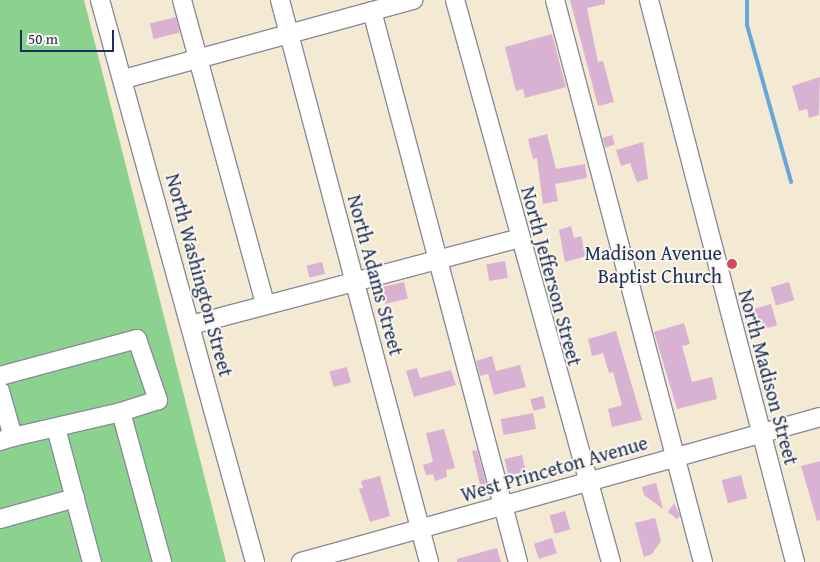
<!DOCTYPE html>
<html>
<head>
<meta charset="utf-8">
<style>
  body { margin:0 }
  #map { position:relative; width:820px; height:562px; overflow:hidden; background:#f4e9d2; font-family:"Gentium Book Plus",serif }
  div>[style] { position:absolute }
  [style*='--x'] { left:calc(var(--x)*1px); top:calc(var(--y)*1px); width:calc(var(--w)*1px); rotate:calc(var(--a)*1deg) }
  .green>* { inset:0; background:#8ad28d }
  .stream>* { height:4px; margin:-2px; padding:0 2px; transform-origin:2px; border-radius:2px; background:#65a7d9 }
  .building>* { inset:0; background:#d9b1d3; transform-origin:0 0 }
  .roads { filter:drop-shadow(1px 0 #888c98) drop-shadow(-1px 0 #888c98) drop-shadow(0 1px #888c98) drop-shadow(0 -1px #888c98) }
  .minor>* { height:18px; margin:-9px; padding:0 9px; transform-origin:9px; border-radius:9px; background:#fff }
  .dots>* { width:14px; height:14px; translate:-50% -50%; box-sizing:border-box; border:2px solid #fbf7ec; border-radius:50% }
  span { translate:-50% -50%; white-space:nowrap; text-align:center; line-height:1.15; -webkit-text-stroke:4px #fbf7ec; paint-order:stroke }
  .poi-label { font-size:20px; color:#1b2f5e }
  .right { translate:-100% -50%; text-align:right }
  .street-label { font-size:20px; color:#1b2f5e }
  .scale { position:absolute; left:20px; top:30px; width:94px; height:22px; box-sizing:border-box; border:2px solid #1b2f5e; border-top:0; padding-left:6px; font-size:15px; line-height:18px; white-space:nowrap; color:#1b2f5e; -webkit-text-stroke:4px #fbf7ec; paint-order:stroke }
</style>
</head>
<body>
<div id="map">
  <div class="green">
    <div style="clip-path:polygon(0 0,84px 0,226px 562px,0 562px)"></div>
  </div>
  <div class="stream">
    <div style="--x:747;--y:0;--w:25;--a:90"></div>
    <div style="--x:747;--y:25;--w:163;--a:74.3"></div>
  </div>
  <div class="building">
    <div style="clip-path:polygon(570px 0,605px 0,605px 4px,587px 8px,598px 62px,603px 61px,614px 102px,598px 106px)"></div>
    <div style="left:176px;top:17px;width:16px;height:27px;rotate:76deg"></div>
    <div style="clip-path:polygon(552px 34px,566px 87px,525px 98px,523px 89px,516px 91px,505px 47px)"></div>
    <div style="clip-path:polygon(820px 77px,819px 115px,809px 118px,807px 109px,799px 111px,792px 86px)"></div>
    <div style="clip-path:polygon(547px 134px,556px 169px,585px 164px,587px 178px,555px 184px,558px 201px,543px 204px,537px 158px,533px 159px,528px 139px)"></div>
    <div style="left:612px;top:135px;width:10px;height:10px;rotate:73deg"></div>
    <div style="clip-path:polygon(643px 142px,648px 179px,637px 182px,630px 163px,621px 166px,616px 150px)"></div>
    <div style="clip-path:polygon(571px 226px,574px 238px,581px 236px,586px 256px,565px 262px,559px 230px)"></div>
    <div style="left:505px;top:261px;width:17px;height:19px;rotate:80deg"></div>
    <div style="left:322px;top:262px;width:12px;height:16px;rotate:76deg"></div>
    <div style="left:404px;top:282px;width:17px;height:23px;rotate:77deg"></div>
    <div style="left:789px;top:282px;width:19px;height:19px;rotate:74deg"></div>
    <div style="left:771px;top:304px;width:22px;height:20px;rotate:74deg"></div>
    <div style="clip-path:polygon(684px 323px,690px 344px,682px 346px,692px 382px,712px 377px,717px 399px,677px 409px,654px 332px)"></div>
    <div style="clip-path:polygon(616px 331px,642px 420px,612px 427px,608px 409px,622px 405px,613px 372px,609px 373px,603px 353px,592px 356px,588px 339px)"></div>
    <div style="clip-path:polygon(492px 356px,496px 371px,520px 365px,526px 387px,494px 395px,488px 374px,480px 376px,476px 361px)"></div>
    <div style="left:347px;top:367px;width:16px;height:18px;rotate:76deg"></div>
    <div style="clip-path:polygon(417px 368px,420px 378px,451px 370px,456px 385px,414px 397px,406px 371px)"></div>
    <div style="left:543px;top:396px;width:12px;height:13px;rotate:76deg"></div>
    <div style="left:533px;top:413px;width:16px;height:33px;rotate:79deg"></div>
    <div style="clip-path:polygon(444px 429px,455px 468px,446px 470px,447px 477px,435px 481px,433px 474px,426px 475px,423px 465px,433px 462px,426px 433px)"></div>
    <div style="clip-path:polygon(477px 450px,487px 487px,481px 489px,472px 451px)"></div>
    <div style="left:522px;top:455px;width:17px;height:18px;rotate:77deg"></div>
    <div style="clip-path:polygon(820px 461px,820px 520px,817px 521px,801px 466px)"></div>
    <div style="left:741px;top:475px;width:24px;height:20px;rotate:75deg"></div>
    <div style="clip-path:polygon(380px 476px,390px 516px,370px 522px,359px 489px,363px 488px,361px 481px)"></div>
    <div style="clip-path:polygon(656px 483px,663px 509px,644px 495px,642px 487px)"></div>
    <div style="clip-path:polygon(674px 503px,680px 516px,677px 519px,668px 512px)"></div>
    <div style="left:565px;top:511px;width:19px;height:16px;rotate:74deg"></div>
    <div style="clip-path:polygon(655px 518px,661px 541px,652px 554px,644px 557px,635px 523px)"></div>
    <div style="left:552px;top:538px;width:16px;height:19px;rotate:72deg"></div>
    <div style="clip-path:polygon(497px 548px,501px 562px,457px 562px,457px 559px)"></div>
  </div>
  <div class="roads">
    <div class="minor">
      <div style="--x:100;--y:0;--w:583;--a:74.58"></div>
      <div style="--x:182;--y:0;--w:315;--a:74.7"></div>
      <div style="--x:280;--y:0;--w:581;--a:75.15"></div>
      <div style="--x:455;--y:0;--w:583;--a:74.49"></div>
      <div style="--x:555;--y:0;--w:581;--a:75.25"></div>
      <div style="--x:649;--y:0;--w:581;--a:75.44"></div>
      <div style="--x:372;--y:11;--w:570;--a:75.16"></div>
      <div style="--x:124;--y:79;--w:300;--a:-15.3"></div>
      <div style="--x:191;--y:325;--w:340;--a:-14.8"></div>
      <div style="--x:0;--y:376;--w:142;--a:-15.1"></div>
      <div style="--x:137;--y:339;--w:65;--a:71"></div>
      <div style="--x:158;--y:400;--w:39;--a:162"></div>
      <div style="--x:121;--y:412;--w:156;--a:74.7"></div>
      <div style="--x:0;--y:391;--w:48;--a:74.2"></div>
      <div style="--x:13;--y:437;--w:14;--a:163"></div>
      <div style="--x:56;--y:428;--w:139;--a:75"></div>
      <div style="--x:13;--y:437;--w:111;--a:-13"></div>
      <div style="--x:0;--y:519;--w:78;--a:-15.6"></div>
      <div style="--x:301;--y:562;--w:539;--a:-15.61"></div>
    </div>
  </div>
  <div class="dots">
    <div style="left:732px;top:264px;background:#d1495b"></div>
  </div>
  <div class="poi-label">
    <span class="right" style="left:722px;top:264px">Madison Avenue<br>Baptist Church</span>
  </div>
  <div class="street-label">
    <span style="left:200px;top:275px;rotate:75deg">North Washington Street</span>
    <span style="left:376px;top:275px;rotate:75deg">North Adams Street</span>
    <span style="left:552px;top:276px;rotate:75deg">North Jefferson Street</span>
    <span style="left:769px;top:377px;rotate:75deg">North Madison Street</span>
    <span style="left:554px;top:468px;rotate:-16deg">West Princeton Avenue</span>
  </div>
  <div class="scale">50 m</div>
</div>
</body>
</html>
